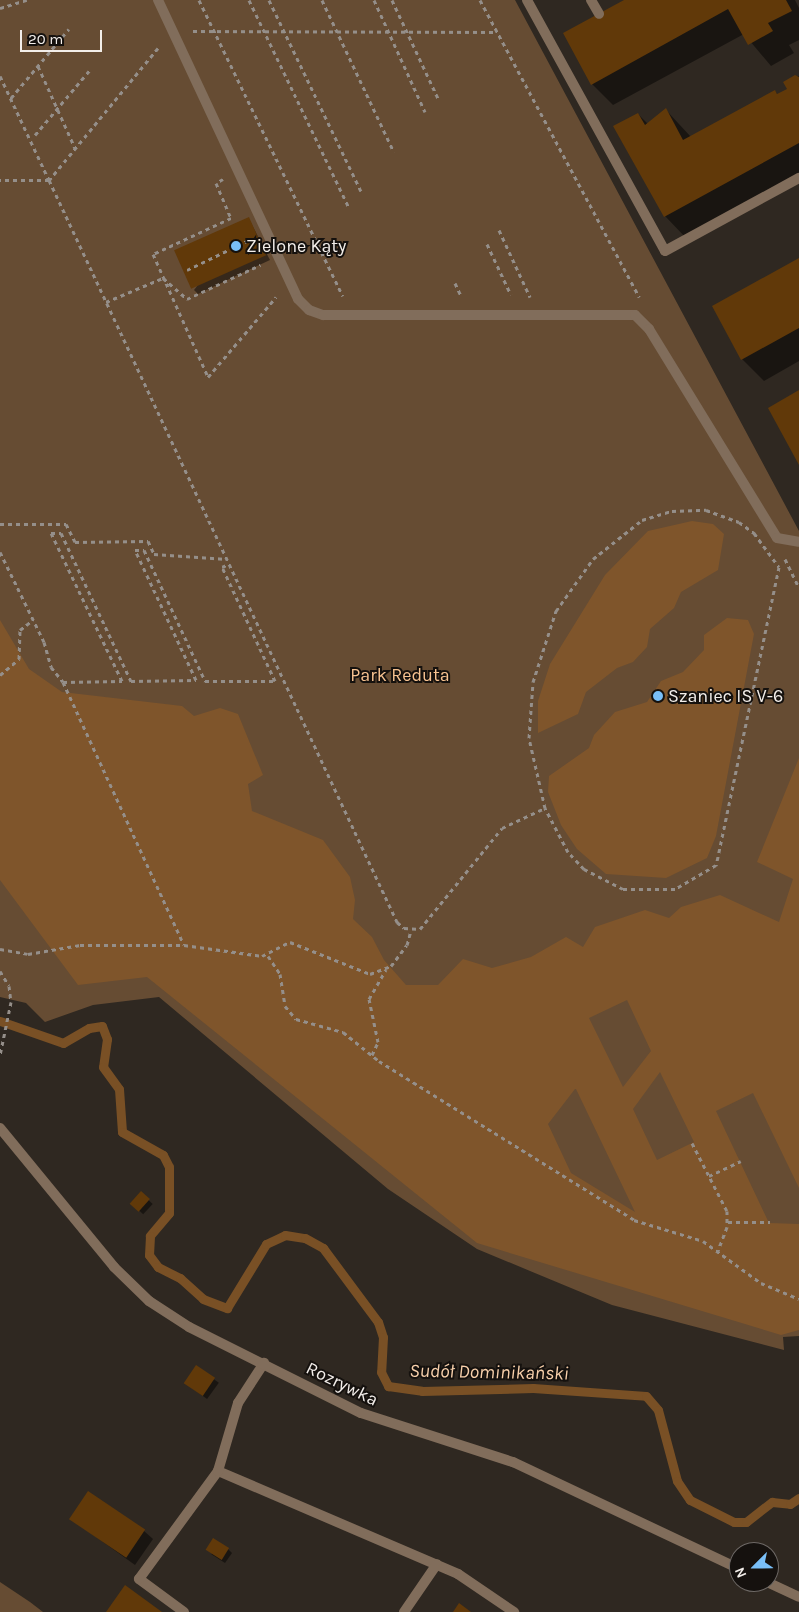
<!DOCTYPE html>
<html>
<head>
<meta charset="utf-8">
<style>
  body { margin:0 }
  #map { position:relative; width:799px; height:1612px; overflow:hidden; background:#2f2821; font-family:Karla,sans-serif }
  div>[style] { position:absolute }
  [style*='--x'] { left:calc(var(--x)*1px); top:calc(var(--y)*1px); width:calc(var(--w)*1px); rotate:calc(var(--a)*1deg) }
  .green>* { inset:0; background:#664c33 }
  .forest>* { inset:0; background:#7f552b }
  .shadow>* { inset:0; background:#0007; transform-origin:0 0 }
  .stream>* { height:9px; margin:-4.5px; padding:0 4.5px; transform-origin:4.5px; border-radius:4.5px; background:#795025 }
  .building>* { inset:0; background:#613909; transform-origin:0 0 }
  .path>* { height:3px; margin-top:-1.5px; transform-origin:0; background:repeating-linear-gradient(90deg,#958f8a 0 4px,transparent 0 8px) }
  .lane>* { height:10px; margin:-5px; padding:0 5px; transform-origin:5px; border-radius:5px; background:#816d5b }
  .street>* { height:10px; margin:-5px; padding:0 5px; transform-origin:5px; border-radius:5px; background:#816d5b }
  .dots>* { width:14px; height:14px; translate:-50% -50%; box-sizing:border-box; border:2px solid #15110e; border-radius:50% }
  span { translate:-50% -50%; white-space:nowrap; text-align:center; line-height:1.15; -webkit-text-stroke:4px #15110e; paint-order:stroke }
  .poi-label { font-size:18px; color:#f3eeea }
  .left { translate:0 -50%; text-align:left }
  .park-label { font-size:18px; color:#f8c391 }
  .street-label { font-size:18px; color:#f3eeea }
  .water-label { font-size:19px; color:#f8d0ab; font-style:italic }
  .north { position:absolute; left:729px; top:1542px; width:50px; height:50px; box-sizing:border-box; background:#15110e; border:1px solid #6e6966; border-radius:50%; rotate:247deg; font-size:14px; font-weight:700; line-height:20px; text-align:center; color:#f3eeea }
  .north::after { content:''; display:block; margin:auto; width:18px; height:22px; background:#79bff8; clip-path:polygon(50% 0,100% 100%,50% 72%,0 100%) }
  .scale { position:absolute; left:20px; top:30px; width:82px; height:22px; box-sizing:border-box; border:2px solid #f3eeea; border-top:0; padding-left:6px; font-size:15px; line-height:18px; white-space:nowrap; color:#f3eeea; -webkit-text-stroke:4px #15110e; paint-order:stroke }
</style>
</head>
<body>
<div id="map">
  <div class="green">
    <div style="clip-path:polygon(0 0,515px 0,799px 531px,799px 1336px,783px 1337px,784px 1350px,612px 1305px,477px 1249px,388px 1189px,159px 997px,93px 1005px,45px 1022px,26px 1003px,0 997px)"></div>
    <div style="clip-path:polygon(0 1582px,30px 1602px,43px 1612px,0 1612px)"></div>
  </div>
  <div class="forest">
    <div style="clip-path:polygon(692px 521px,713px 524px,724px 534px,718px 570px,681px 592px,674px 608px,650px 629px,647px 647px,633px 662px,617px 668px,586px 692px,578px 714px,538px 733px,538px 701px,550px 664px,605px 575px,648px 531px)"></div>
    <div style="clip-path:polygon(727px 618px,748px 620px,754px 634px,716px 836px,707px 858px,666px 878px,606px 874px,577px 849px,561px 825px,548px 792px,549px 776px,589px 748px,594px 735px,615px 712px,647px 702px,661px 681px,683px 672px,704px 650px,704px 635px)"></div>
    <div style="clip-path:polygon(evenodd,0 620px,29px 669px,62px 692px,182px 706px,194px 716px,220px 708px,238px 714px,263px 775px,248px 784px,252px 811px,323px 840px,350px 877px,355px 900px,353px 919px,372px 937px,384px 960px,406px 985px,438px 985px,463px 959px,492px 968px,531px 957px,566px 937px,583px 947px,595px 927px,645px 910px,669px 918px,681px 907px,720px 895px,779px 922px,793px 879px,757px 862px,799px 758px,799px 1188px,753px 1093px,716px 1111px,769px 1223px,799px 1224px,799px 1330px,781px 1335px,477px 1243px,147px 977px,78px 985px,0 880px,0 620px,627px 1000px,651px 1051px,623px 1087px,589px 1018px,627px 1000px,0 620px,660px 1072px,694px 1142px,657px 1160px,633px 1109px,660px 1072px,0 620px,575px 1089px,576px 1089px,635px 1212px,571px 1173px,548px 1124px,575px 1089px)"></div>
  </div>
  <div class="shadow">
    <div style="clip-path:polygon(626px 0,795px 0,799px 8px,799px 40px,789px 45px,794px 53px,771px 66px,744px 34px,613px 105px,592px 84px)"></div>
    <div style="clip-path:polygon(799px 76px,799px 176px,686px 238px,665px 216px,638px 114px,648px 124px,666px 110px,691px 137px,775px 91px,778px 95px,789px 89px,785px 82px)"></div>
    <div style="clip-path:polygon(249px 219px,270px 260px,198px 294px,194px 290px)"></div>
    <div style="clip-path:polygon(799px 260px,799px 361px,764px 381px,742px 359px)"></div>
    <div style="left:141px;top:1193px;width:16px;height:14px;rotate:43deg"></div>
    <div style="left:197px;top:1367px;width:27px;height:20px;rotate:36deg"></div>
    <div style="clip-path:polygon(71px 1519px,144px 1531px,153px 1539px,135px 1565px)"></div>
    <div style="clip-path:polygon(228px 1549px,232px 1553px,225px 1563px,211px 1554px)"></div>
  </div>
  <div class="stream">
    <div style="--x:0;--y:1021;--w:67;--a:19.2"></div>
    <div style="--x:63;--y:1043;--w:30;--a:-30"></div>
    <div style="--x:89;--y:1028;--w:13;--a:-9"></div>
    <div style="--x:102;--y:1026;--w:14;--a:69"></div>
    <div style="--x:107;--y:1039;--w:28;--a:98"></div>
    <div style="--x:103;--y:1067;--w:27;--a:54"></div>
    <div style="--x:119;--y:1089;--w:43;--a:86"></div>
    <div style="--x:122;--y:1132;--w:47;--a:29.3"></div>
    <div style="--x:163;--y:1155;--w:13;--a:63"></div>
    <div style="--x:169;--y:1167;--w:46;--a:90"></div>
    <div style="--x:169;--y:1213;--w:30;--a:130"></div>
    <div style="--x:150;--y:1236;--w:19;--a:93"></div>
    <div style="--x:149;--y:1255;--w:15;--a:53"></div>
    <div style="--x:158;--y:1267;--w:25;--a:27"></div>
    <div style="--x:180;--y:1278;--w:31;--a:42"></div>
    <div style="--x:203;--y:1299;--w:26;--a:21"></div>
    <div style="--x:227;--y:1308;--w:75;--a:-58.6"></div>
    <div style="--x:266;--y:1244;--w:21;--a:-25"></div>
    <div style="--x:285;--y:1235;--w:20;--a:9"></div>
    <div style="--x:305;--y:1238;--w:21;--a:29"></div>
    <div style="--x:323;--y:1248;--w:92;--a:53.4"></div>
    <div style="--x:378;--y:1322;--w:16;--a:72"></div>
    <div style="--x:383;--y:1337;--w:35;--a:93"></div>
    <div style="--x:381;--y:1372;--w:16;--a:63"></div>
    <div style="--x:388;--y:1386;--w:34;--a:8"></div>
    <div style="--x:422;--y:1391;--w:111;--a:-1.5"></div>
    <div style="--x:533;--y:1388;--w:113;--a:4"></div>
    <div style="--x:646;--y:1396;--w:18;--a:49"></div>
    <div style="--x:658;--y:1410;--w:73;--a:75"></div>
    <div style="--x:677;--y:1481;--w:23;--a:56"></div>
    <div style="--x:690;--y:1500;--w:49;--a:26.6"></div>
    <div style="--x:734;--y:1522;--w:12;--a:0"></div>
    <div style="--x:746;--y:1522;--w:33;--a:-38"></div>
    <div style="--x:772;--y:1502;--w:18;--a:6"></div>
    <div style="--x:790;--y:1504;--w:11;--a:-34"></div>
  </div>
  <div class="building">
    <div style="clip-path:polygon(624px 0,786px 0,792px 11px,768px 23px,773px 31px,748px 45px,728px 9px,591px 85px,563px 33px)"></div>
    <div style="clip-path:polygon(795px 75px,799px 77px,799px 143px,664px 217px,613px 126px,638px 113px,645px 125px,666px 108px,683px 140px,775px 90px,777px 94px,787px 89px,783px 82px)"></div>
    <div style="left:249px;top:217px;width:42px;height:82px;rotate:66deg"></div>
    <div style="clip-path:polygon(799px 258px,799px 328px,741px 360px,712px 306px)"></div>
    <div style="clip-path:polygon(799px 390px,799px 465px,768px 408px)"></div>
    <div style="left:141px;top:1191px;width:12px;height:17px;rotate:42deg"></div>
    <div style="left:196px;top:1365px;width:23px;height:22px;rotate:34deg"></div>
    <div style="left:88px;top:1491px;width:69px;height:34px;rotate:34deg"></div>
    <div style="left:213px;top:1538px;width:19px;height:14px;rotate:32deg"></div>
    <div style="clip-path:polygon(125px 1585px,162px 1612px,106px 1612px)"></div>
    <div style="clip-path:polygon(459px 1603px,471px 1612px,453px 1612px)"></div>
  </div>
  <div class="path">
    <div style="--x:199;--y:0;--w:329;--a:64.1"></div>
    <div style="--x:249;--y:0;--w:229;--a:64.3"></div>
    <div style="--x:269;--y:0;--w:212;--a:64.3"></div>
    <div style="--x:322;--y:0;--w:168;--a:64.7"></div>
    <div style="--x:374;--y:0;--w:123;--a:65.5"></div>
    <div style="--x:392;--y:0;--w:108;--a:64.9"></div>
    <div style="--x:480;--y:0;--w:337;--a:61.8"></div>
    <div style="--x:0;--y:8;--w:28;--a:-17"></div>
    <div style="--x:193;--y:31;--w:304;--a:0.2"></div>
    <div style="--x:158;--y:48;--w:171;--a:129.5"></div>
    <div style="--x:49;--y:180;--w:820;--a:64.87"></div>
    <div style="--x:397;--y:922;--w:9;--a:41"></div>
    <div style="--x:404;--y:928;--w:16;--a:4"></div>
    <div style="--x:420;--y:929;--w:130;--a:-50.9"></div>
    <div style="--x:502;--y:828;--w:47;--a:-24.9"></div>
    <div style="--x:38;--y:66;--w:90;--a:65.7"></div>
    <div style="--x:0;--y:76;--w:115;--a:64.8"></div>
    <div style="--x:49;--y:180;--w:49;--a:180"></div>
    <div style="--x:11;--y:98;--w:90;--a:-50"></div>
    <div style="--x:35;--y:135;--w:84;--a:-49.8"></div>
    <div style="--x:223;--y:179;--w:8;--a:150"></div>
    <div style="--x:216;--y:183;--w:38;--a:67"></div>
    <div style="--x:231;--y:218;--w:86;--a:155.2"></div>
    <div style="--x:153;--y:254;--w:135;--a:65.9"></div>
    <div style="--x:208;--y:377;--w:105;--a:-49.6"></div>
    <div style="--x:499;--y:230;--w:74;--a:65.2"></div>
    <div style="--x:487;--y:244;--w:56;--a:64.8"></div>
    <div style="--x:187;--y:270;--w:69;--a:-25.8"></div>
    <div style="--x:455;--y:283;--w:14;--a:65"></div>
    <div style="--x:106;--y:302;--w:62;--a:-22.8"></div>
    <div style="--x:163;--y:278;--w:32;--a:41"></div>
    <div style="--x:187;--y:299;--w:81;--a:-25"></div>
    <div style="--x:706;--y:510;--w:35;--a:20"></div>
    <div style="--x:739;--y:522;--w:19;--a:36"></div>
    <div style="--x:754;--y:533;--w:42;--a:53.7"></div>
    <div style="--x:779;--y:567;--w:305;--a:101.9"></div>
    <div style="--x:716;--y:865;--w:48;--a:149.7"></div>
    <div style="--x:675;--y:889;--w:52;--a:180"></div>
    <div style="--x:623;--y:889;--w:44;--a:-152.9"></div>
    <div style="--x:584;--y:869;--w:23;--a:-133"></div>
    <div style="--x:568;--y:852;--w:50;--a:-117.6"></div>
    <div style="--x:545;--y:808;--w:72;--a:-102.9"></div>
    <div style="--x:529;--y:738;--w:56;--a:-85.9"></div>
    <div style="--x:533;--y:682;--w:75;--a:-72.1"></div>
    <div style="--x:556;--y:611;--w:64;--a:-54.6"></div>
    <div style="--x:593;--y:559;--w:63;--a:-38.5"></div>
    <div style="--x:642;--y:520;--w:31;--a:-17"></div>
    <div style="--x:672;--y:511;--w:34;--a:-2"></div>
    <div style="--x:0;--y:524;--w:66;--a:0"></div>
    <div style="--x:66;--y:524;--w:20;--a:63"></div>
    <div style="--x:75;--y:542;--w:73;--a:-0.8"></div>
    <div style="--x:148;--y:541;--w:14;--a:65"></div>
    <div style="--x:154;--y:554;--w:73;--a:3.9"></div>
    <div style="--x:0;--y:552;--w:100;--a:63.9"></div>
    <div style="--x:44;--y:642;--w:26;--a:74"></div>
    <div style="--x:51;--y:667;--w:19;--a:51"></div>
    <div style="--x:63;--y:682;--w:59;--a:-1"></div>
    <div style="--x:122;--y:681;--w:164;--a:-115.6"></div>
    <div style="--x:51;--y:533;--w:10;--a:0"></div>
    <div style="--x:61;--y:533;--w:164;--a:64.7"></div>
    <div style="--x:131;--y:681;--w:65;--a:-0.9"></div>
    <div style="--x:196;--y:680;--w:144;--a:-115.1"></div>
    <div style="--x:135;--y:550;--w:9;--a:0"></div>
    <div style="--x:144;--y:550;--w:145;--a:65"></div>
    <div style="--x:205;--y:681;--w:70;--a:0"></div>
    <div style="--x:275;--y:681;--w:126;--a:-114.9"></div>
    <div style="--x:222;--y:567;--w:8;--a:-23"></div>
    <div style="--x:785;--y:559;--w:32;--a:64"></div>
    <div style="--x:0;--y:675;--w:25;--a:-40"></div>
    <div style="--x:19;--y:659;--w:29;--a:-88"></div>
    <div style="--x:20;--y:630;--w:16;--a:-38"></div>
    <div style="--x:63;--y:682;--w:289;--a:65.3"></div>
    <div style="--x:0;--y:949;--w:28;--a:10"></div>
    <div style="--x:28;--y:954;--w:53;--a:-9.8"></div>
    <div style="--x:80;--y:945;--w:104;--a:0"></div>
    <div style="--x:184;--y:945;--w:79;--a:8"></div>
    <div style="--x:262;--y:956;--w:31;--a:-27"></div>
    <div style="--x:290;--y:942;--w:86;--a:21.8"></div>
    <div style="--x:370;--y:974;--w:22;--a:-21"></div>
    <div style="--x:391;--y:966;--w:26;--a:-53"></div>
    <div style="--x:407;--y:945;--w:16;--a:-75"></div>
    <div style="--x:268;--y:956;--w:22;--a:56"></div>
    <div style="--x:280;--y:974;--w:32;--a:81"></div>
    <div style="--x:285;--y:1006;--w:17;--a:50"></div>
    <div style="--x:296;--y:1019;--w:49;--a:15.5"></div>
    <div style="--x:343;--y:1032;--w:46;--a:38.9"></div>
    <div style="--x:379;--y:1061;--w:301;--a:31.9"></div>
    <div style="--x:634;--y:1220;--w:72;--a:16.9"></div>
    <div style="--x:703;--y:1241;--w:72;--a:35.9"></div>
    <div style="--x:761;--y:1283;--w:41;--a:22.8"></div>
    <div style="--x:0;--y:971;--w:17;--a:59"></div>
    <div style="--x:9;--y:986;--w:16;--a:83"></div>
    <div style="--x:11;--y:1002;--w:54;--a:101.7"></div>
    <div style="--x:372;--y:1055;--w:14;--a:-65"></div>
    <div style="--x:378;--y:1042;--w:44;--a:-101.8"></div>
    <div style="--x:369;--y:999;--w:34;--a:-60"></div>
    <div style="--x:692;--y:1143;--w:76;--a:62.8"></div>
    <div style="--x:727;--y:1211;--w:16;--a:90"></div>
    <div style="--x:727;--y:1227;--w:25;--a:111"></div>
    <div style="--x:709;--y:1176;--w:35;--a:-25"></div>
    <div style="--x:728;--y:1222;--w:42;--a:0"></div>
  </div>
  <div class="lane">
    <div style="--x:158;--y:0;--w:330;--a:64.9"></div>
    <div style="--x:298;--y:299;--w:16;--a:45"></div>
    <div style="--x:309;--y:310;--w:15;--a:20"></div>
    <div style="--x:323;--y:315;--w:312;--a:0"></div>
    <div style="--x:635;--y:315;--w:20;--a:45"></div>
    <div style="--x:649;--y:329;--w:245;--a:58.5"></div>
    <div style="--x:777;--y:538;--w:22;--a:10"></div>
    <div style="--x:218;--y:1471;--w:261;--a:23.2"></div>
    <div style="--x:458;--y:1574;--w:68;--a:34.2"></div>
    <div style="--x:184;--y:1612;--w:56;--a:-143.7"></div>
    <div style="--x:139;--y:1579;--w:134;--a:-53.8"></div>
    <div style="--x:218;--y:1471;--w:71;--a:-73.6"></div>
    <div style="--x:238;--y:1403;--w:48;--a:-57"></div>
    <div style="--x:404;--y:1612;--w:58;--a:-55.5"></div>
  </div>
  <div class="street">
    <div style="--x:527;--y:0;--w:286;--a:61.2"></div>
    <div style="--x:665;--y:251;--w:153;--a:-28.6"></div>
    <div style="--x:591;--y:0;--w:16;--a:60"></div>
    <div style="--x:0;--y:1128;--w:180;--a:50.6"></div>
    <div style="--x:114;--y:1267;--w:49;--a:44.2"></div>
    <div style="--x:149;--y:1301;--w:48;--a:33"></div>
    <div style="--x:189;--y:1327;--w:192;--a:26.6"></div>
    <div style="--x:361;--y:1413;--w:160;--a:17.9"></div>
    <div style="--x:513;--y:1462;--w:250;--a:25.3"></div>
    <div style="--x:767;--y:1582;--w:35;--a:25"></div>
  </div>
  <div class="dots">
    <div style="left:236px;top:246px;background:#79bff8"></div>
    <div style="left:658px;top:696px;background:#79bff8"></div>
  </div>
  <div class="poi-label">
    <span class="left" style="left:246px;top:246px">Zielone Kąty</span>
    <span class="left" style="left:668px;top:696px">Szaniec IS V-6</span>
  </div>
  <div class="park-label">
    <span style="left:400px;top:675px">Park Reduta</span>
  </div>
  <div class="street-label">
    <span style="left:342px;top:1384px;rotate:26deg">Rozrywka</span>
  </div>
  <div class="water-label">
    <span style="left:489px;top:1373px;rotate:1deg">Sudół Dominikański</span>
  </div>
  <div class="north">N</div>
  <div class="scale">20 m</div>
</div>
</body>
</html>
